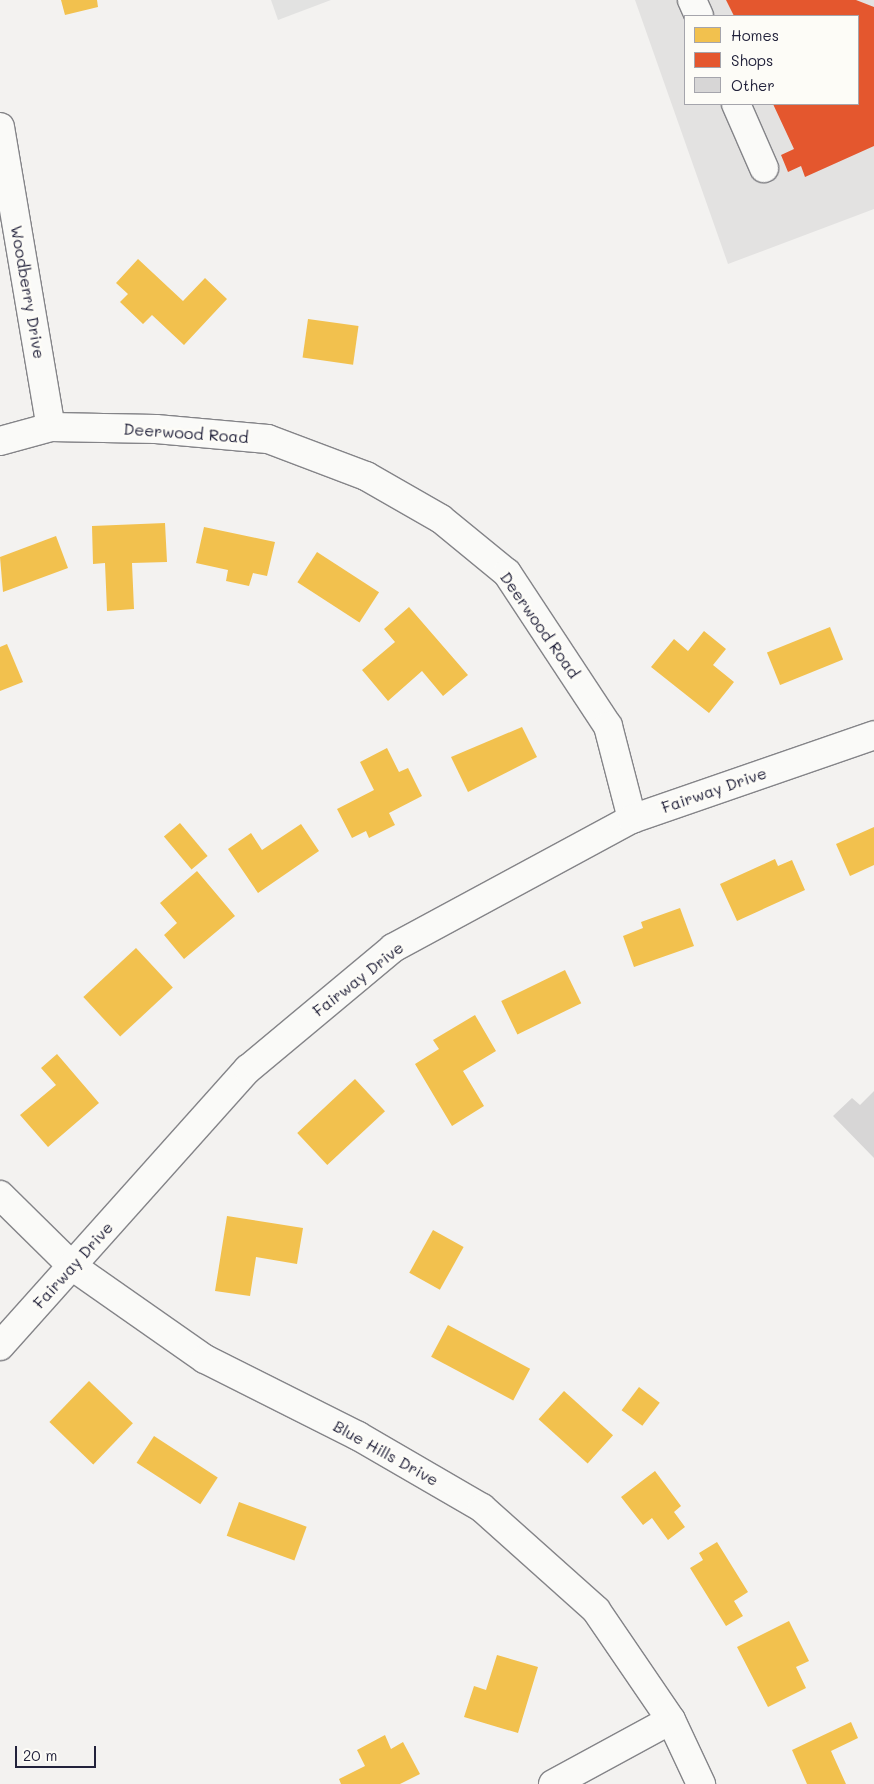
<!DOCTYPE html>
<html>
<head>
<meta charset="utf-8">
<style>
  body { margin:0 }
  #map { position:relative; width:874px; height:1784px; overflow:hidden; background:#f3f2f0; font-family:Mali,sans-serif }
  div>[style] { position:absolute }
  [style*='--x'] { left:calc(var(--x)*1px); top:calc(var(--y)*1px); width:calc(var(--w)*1px); rotate:calc(var(--a)*1deg) }
  .built>* { inset:0; background:#e3e2e1 }
  .green>* { inset:0; background:#e2e2e1 }
  .homes>* { inset:0; background:#f2c14e; transform-origin:0 0 }
  .shops>* { inset:0; background:#e4572e }
  .building>* { inset:0; background:#d7d6d6 }
  .roads { filter:drop-shadow(1px 0 #848488) drop-shadow(-1px 0 #848488) drop-shadow(0 1px #848488) drop-shadow(0 -1px #848488) }
  .minor>* { height:28px; margin:-14px; padding:0 14px; transform-origin:14px; border-radius:14px; background:#fafaf8 }
  span { translate:-50% -50%; white-space:nowrap; text-align:center; line-height:1.15; -webkit-text-stroke:5px #fdfcf7; paint-order:stroke }
  .street-label { font-size:16px; color:#22223b }
  .legend { position:absolute; left:684px; top:15px; width:175px; height:90px; box-sizing:border-box; background:#fdfcf7; border:1px solid #a5a5ac; margin:0; padding:6px 9px; list-style:none; font-size:15px; color:#22223b }
  .legend li { display:flex; align-items:center; gap:10px; height:25px }
  .legend b { width:25px; border:1px solid #a5a5ac }
  .scale { position:absolute; left:15px; top:1746px; width:81px; height:22px; box-sizing:border-box; border:2px solid #22223b; border-top:0; padding-left:6px; font-size:15px; line-height:18px; white-space:nowrap; color:#22223b; -webkit-text-stroke:4px #fdfcf7; paint-order:stroke }
</style>
</head>
<body>
<div id="map">
  <div class="built">
    <div style="clip-path:polygon(evenodd,635px 0,874px 0,874px 209px,728px 264px,635px 0,685px 16px,858px 16px,858px 104px,685px 104px,685px 16px)"></div>
  </div>
  <div class="green">
    <div style="clip-path:polygon(271px 0,331px 0,278px 20px)"></div>
  </div>
  <div class="homes">
    <div style="clip-path:polygon(61px 0,97px 0,98px 7px,65px 15px)"></div>
    <div style="clip-path:polygon(138px 259px,183px 301px,205px 278px,227px 299px,184px 345px,152px 315px,143px 324px,120px 302px,128px 294px,116px 283px)"></div>
    <div style="left:308px;top:319px;width:51px;height:39px;rotate:8deg"></div>
    <div style="clip-path:polygon(165px 523px,167px 562px,132px 563px,134px 609px,107px 611px,105px 563px,93px 564px,92px 526px)"></div>
    <div style="clip-path:polygon(204px 527px,275px 542px,267px 576px,253px 573px,249px 586px,226px 581px,228px 570px,196px 563px)"></div>
    <div style="clip-path:polygon(56px 536px,68px 568px,3px 592px,0 557px)"></div>
    <div style="left:317px;top:552px;width:74px;height:36px;rotate:33deg"></div>
    <div style="clip-path:polygon(409px 607px,468px 675px,443px 696px,422px 671px,388px 701px,362px 670px,395px 642px,384px 629px)"></div>
    <div style="left:830px;top:627px;width:35px;height:68px;rotate:68deg"></div>
    <div style="clip-path:polygon(704px 631px,726px 649px,713px 665px,734px 682px,709px 713px,651px 667px,674px 639px,688px 651px)"></div>
    <div style="clip-path:polygon(7px 644px,23px 682px,0 691px,0 647px)"></div>
    <div style="clip-path:polygon(522px 727px,537px 757px,468px 792px,451px 757px)"></div>
    <div style="clip-path:polygon(387px 748px,399px 772px,408px 768px,422px 796px,389px 813px,395px 825px,369px 838px,366px 831px,352px 838px,337px 809px,374px 790px,360px 762px)"></div>
    <div style="left:180px;top:823px;width:43px;height:21px;rotate:50deg"></div>
    <div style="clip-path:polygon(301px 824px,319px 851px,258px 893px,228px 849px,251px 833px,262px 850px)"></div>
    <div style="clip-path:polygon(874px 827px,874px 865px,850px 876px,836px 844px)"></div>
    <div style="clip-path:polygon(775px 859px,778px 866px,792px 860px,805px 890px,737px 921px,720px 884px)"></div>
    <div style="clip-path:polygon(197px 871px,235px 916px,184px 959px,164px 935px,177px 923px,160px 903px)"></div>
    <div style="clip-path:polygon(680px 908px,694px 946px,634px 967px,623px 936px,643px 928px,641px 922px)"></div>
    <div style="left:136px;top:948px;width:54px;height:72px;rotate:47deg"></div>
    <div style="left:565px;top:970px;width:37px;height:71px;rotate:64deg"></div>
    <div style="clip-path:polygon(475px 1015px,496px 1051px,463px 1071px,484px 1106px,452px 1126px,415px 1064px,439px 1049px,433px 1040px)"></div>
    <div style="clip-path:polygon(57px 1054px,99px 1103px,48px 1147px,20px 1115px,56px 1085px,41px 1068px)"></div>
    <div style="left:355px;top:1079px;width:44px;height:79px;rotate:47deg"></div>
    <div style="clip-path:polygon(227px 1216px,303px 1228px,297px 1264px,256px 1257px,250px 1296px,215px 1291px)"></div>
    <div style="left:433px;top:1230px;width:35px;height:49px;rotate:29deg"></div>
    <div style="left:448px;top:1325px;width:93px;height:36px;rotate:28deg"></div>
    <div style="left:89px;top:1381px;width:61px;height:57px;rotate:44deg"></div>
    <div style="left:639px;top:1387px;width:26px;height:29px;rotate:37deg"></div>
    <div style="left:564px;top:1391px;width:66px;height:38px;rotate:42deg"></div>
    <div style="left:154px;top:1436px;width:76px;height:32px;rotate:33deg"></div>
    <div style="clip-path:polygon(655px 1471px,681px 1506px,674px 1512px,685px 1527px,668px 1540px,652px 1518px,643px 1525px,621px 1497px)"></div>
    <div style="left:239px;top:1502px;width:72px;height:36px;rotate:20deg"></div>
    <div style="clip-path:polygon(717px 1542px,748px 1592px,734px 1601px,743px 1616px,726px 1626px,690px 1568px,703px 1560px,699px 1553px)"></div>
    <div style="clip-path:polygon(789px 1621px,809px 1661px,796px 1667px,806px 1688px,768px 1707px,737px 1647px)"></div>
    <div style="clip-path:polygon(497px 1655px,538px 1667px,518px 1733px,464px 1717px,474px 1686px,486px 1690px)"></div>
    <div style="clip-path:polygon(851px 1722px,858px 1738px,831px 1751px,846px 1784px,807px 1784px,792px 1750px)"></div>
    <div style="clip-path:polygon(385px 1735px,391px 1749px,403px 1742px,420px 1774px,400px 1784px,341px 1784px,339px 1779px,365px 1766px,357px 1750px)"></div>
  </div>
  <div class="shops">
    <div style="clip-path:polygon(726px 0,856px 0,874px 7px,874px 146px,805px 177px,801px 166px,788px 172px,781px 155px,794px 149px,773px 104px,858px 104px,858px 16px,734px 16px)"></div>
  </div>
  <div class="building">
    <div style="clip-path:polygon(874px 1091px,874px 1158px,833px 1116px,852px 1098px,860px 1105px)"></div>
  </div>
  <div class="roads">
    <div class="minor">
      <div style="--x:692;--y:0;--w:17;--a:66"></div>
      <div style="--x:736;--y:104;--w:70;--a:66.4"></div>
      <div style="--x:0;--y:127;--w:304;--a:80.4"></div>
      <div style="--x:0;--y:441;--w:53;--a:-15.4"></div>
      <div style="--x:51;--y:427;--w:105;--a:1.1"></div>
      <div style="--x:156;--y:429;--w:112;--a:5.1"></div>
      <div style="--x:268;--y:439;--w:105;--a:20.7"></div>
      <div style="--x:366;--y:476;--w:86;--a:29.8"></div>
      <div style="--x:441;--y:519;--w:85;--a:39.3"></div>
      <div style="--x:507;--y:573;--w:183;--a:56.6"></div>
      <div style="--x:608;--y:726;--w:96;--a:75.5"></div>
      <div style="--x:0;--y:1195;--w:101;--a:44.6"></div>
      <div style="--x:72;--y:1266;--w:162;--a:35"></div>
      <div style="--x:205;--y:1359;--w:171;--a:26.7"></div>
      <div style="--x:358;--y:1436;--w:143;--a:30.1"></div>
      <div style="--x:482;--y:1508;--w:153;--a:41.8"></div>
      <div style="--x:596;--y:1610;--w:133;--a:55.7"></div>
      <div style="--x:671;--y:1720;--w:71;--a:64.9"></div>
      <div style="--x:0;--y:1346;--w:372;--a:-48.2"></div>
      <div style="--x:248;--y:1069;--w:189;--a:-39.8"></div>
      <div style="--x:393;--y:948;--w:272;--a:-28.4"></div>
      <div style="--x:632;--y:819;--w:256;--a:-19.1"></div>
      <div style="--x:553;--y:1784;--w:134;--a:-28.5"></div>
    </div>
  </div>
  <div class="street-label">
    <span style="left:28px;top:292px;rotate:80deg">Woodberry Drive</span>
    <span style="left:186px;top:433px;rotate:4deg">Deerwood Road</span>
    <span style="left:540px;top:625px;rotate:55deg">Deerwood Road</span>
    <span style="left:714px;top:790px;rotate:-19deg">Fairway Drive</span>
    <span style="left:358px;top:979px;rotate:-38deg">Fairway Drive</span>
    <span style="left:73px;top:1265px;rotate:-48deg">Fairway Drive</span>
    <span style="left:386px;top:1453px;rotate:29deg">Blue Hills Drive</span>
  </div>
  <ul class="legend">
  <li><b style="height:14px;background:#f2c14e"></b>Homes</li>
  <li><b style="height:14px;background:#e4572e"></b>Shops</li>
  <li><b style="height:14px;background:#d7d6d6"></b>Other</li>
  </ul>
  <div class="scale">20 m</div>
</div>
</body>
</html>
